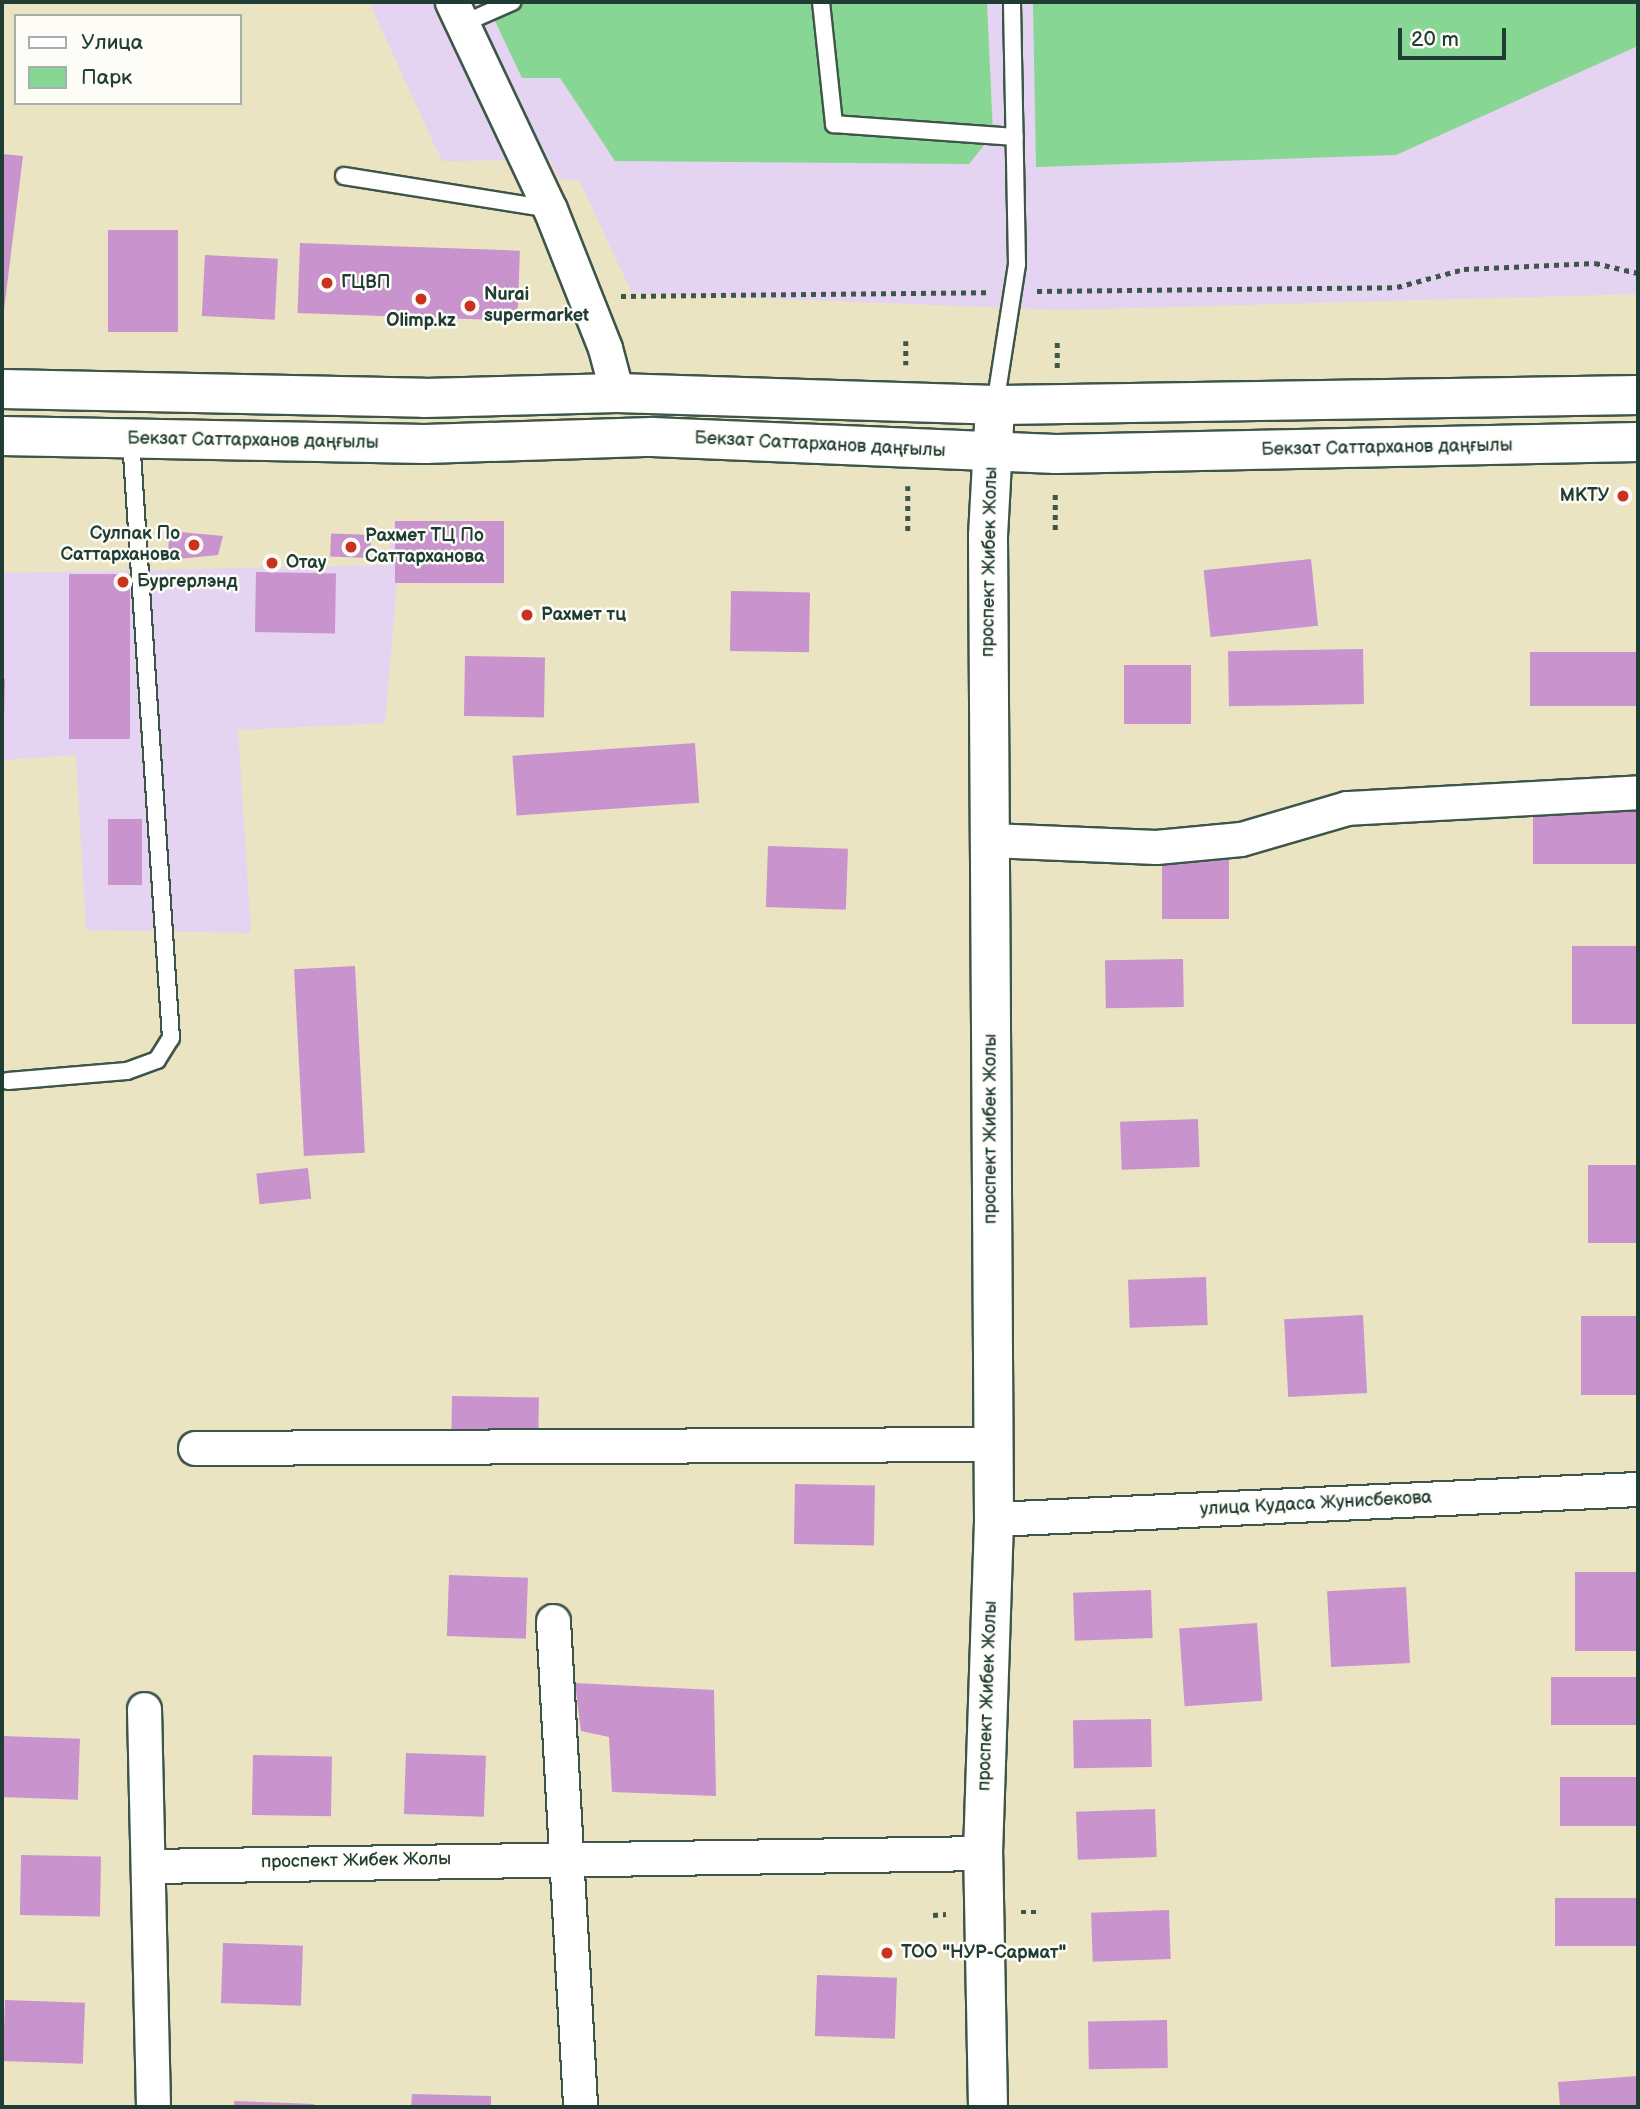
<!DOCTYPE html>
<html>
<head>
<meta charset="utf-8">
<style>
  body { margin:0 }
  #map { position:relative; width:1640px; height:2109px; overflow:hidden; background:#ebe4c3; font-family:"Balsamiq Sans",sans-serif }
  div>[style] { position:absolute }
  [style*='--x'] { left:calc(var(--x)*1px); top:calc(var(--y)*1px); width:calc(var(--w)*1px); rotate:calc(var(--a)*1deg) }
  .built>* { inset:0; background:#e4d3f1 }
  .green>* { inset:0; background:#88d694 }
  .building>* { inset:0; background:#c993cd; transform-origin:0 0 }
  .path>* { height:4.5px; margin-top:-2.25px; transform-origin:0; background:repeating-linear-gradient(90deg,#3e5649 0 5px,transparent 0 10px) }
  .roads { filter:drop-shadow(2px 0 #3e5649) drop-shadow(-2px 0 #3e5649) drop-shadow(0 2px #3e5649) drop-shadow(0 -2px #3e5649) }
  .service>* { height:16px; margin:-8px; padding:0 8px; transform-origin:8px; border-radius:8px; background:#fff }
  .minor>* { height:33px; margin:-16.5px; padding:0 16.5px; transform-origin:16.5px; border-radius:16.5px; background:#fff }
  .secondary>* { height:38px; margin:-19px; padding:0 19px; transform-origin:19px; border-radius:19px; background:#fff }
  .primary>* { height:38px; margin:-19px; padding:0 19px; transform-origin:19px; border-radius:19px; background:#fff }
  .dots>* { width:19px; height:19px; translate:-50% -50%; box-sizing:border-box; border:4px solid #fdfcf7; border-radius:50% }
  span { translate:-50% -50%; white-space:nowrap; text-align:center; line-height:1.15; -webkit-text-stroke:5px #fdfcf7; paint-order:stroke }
  .poi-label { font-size:18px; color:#1f3d34; font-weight:700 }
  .left { translate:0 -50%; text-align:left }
  .right { translate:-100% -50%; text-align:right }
  .street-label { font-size:18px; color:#1f3d34 }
  .frame { position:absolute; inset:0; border:4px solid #1f3d34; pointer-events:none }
  .legend { position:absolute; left:14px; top:14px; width:228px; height:91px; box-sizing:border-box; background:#fdfcf7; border:2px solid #a4b0a9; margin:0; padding:9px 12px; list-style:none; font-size:21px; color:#1f3d34 }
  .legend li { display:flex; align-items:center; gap:14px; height:35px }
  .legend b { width:35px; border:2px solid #a4b0a9 }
  .scale { position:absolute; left:1398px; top:28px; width:108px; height:32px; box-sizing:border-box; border:4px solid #1f3d34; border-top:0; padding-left:9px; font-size:21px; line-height:24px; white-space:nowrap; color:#1f3d34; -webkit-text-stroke:5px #fdfcf7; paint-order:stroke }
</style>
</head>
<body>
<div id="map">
  <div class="built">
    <div style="clip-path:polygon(369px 2px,1638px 2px,1638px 294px,1062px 310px,632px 293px,579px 180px,559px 179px,550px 160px,442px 161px)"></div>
    <div style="clip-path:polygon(395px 521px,504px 521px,502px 584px,397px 583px,385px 723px,238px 730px,251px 933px,86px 930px,76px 755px,2px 760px,2px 573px,386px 565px)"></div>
  </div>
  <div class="green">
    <div style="clip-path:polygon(486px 2px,987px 2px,993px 134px,969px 164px,615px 161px,560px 78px,522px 78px)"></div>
    <div style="clip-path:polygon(1033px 2px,1638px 2px,1638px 46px,1396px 155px,1036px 167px)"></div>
  </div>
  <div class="building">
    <div style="clip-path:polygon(2px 154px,23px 156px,4px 310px,2px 309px)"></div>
    <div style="left:108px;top:230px;width:70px;height:102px"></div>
    <div style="left:300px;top:243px;width:220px;height:70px;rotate:2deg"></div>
    <div style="left:205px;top:255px;width:73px;height:61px;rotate:3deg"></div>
    <div style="left:395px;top:521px;width:109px;height:62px"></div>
    <div style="clip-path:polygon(169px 531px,223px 536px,218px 555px,168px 560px)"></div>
    <div style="left:371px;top:535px;width:23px;height:40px;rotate:92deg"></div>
    <div style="left:1311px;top:559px;width:67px;height:108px;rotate:84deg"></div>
    <div style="left:256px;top:572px;width:80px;height:60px;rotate:1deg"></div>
    <div style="left:69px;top:574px;width:61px;height:165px"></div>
    <div style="left:731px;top:591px;width:79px;height:60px;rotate:1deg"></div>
    <div style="left:1363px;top:649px;width:55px;height:135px;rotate:89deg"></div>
    <div style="left:1638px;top:652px;width:54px;height:108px;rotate:90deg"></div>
    <div style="left:465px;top:656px;width:80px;height:60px;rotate:1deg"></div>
    <div style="left:1124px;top:665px;width:67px;height:59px"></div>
    <div style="clip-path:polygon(2px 679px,5px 679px,4px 716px,2px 716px)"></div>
    <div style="left:695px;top:743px;width:60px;height:183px;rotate:86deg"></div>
    <div style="left:1638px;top:809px;width:55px;height:105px;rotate:90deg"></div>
    <div style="left:108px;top:819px;width:34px;height:66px"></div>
    <div style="left:768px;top:846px;width:80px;height:61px;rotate:2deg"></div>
    <div style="left:1162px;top:860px;width:67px;height:59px"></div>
    <div style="left:1638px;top:946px;width:78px;height:66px;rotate:90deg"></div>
    <div style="left:1183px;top:959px;width:48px;height:78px;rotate:89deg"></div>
    <div style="left:355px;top:966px;width:187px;height:61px;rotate:87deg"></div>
    <div style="left:1198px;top:1119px;width:48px;height:78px;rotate:88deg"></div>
    <div style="left:1638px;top:1165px;width:78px;height:50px;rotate:90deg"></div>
    <div style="left:308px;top:1168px;width:31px;height:52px;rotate:84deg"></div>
    <div style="left:1206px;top:1277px;width:48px;height:78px;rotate:88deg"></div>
    <div style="left:1363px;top:1315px;width:78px;height:79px;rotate:87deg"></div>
    <div style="left:1638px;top:1316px;width:79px;height:57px;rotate:90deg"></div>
    <div style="left:452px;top:1396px;width:87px;height:42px;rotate:1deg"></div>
    <div style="left:795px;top:1484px;width:80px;height:60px;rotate:1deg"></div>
    <div style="left:1638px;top:1572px;width:79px;height:63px;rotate:90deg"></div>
    <div style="left:449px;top:1575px;width:79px;height:61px;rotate:2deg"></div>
    <div style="left:1406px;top:1587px;width:76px;height:79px;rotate:87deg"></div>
    <div style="left:1151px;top:1590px;width:48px;height:78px;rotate:88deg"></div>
    <div style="left:1257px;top:1623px;width:78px;height:78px;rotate:86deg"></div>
    <div style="left:1638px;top:1677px;width:48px;height:87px;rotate:90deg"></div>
    <div style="clip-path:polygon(575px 1683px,714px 1690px,716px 1796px,612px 1792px,609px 1737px,581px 1731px)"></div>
    <div style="left:1151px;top:1719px;width:48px;height:78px;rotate:89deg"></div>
    <div style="left:2px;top:1736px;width:78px;height:61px;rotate:2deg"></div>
    <div style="left:406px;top:1753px;width:80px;height:61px;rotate:2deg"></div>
    <div style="left:253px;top:1755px;width:79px;height:60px;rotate:1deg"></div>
    <div style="left:1638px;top:1777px;width:49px;height:78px;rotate:90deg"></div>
    <div style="left:1155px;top:1809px;width:48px;height:79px;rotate:88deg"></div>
    <div style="left:21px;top:1855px;width:80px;height:60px;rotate:1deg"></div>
    <div style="left:1638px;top:1898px;width:48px;height:83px;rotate:90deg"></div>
    <div style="left:1169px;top:1910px;width:49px;height:78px;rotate:88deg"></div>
    <div style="left:223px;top:1943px;width:80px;height:60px;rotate:2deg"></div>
    <div style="left:817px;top:1975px;width:80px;height:61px;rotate:2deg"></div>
    <div style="left:5px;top:2000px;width:80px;height:61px;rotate:2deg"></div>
    <div style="left:1167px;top:2020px;width:48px;height:79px;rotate:89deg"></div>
    <div style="clip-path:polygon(1638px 2076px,1638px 2107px,1560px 2107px,1558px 2082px)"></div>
    <div style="clip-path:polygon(412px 2094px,491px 2096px,491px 2107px,411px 2107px)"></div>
    <div style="clip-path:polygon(234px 2101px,314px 2104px,314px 2107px,234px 2107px)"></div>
  </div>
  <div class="path">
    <div style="--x:1037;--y:291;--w:360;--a:-0.6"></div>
    <div style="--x:1397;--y:287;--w:69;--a:-15"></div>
    <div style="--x:1464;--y:269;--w:131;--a:-2.6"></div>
    <div style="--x:1595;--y:263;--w:44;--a:13.1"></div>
    <div style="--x:621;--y:296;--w:366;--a:-0.6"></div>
    <div style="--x:906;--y:341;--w:24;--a:90"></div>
    <div style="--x:1057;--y:368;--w:29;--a:-90"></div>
    <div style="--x:908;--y:486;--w:48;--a:90"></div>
    <div style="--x:1055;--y:530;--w:38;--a:-90"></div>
    <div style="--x:1021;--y:1912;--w:15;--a:0"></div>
    <div style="--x:933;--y:1915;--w:13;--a:-4"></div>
  </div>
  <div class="roads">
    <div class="service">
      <div style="--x:821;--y:2;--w:123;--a:83.9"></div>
      <div style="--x:834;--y:124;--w:181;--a:4.1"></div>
      <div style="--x:462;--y:24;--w:55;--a:-23.7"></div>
      <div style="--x:344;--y:176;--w:208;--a:9.1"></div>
      <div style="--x:995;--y:405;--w:143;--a:-81.1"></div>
      <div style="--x:1017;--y:264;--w:262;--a:-91.1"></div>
      <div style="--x:8;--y:1081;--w:119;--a:-4.8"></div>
      <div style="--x:127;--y:1071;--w:32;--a:-20"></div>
      <div style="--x:157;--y:1060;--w:26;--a:-58"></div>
      <div style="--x:171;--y:1038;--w:600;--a:-93.82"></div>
    </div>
    <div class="minor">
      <div style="--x:452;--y:2;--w:229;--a:64.7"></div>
      <div style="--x:550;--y:209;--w:149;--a:68.4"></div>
      <div style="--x:605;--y:348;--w:47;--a:75.1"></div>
      <div style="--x:990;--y:840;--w:166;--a:2.4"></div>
      <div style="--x:1156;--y:847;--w:85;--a:-5.4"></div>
      <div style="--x:1241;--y:839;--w:110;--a:-16.3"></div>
      <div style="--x:1347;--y:808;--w:291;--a:-3.1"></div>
      <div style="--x:195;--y:1448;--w:798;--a:-0.29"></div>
      <div style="--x:994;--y:1519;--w:645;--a:-2.67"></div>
      <div style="--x:553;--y:1621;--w:487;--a:86.8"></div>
      <div style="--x:144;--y:1709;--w:398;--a:88.7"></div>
      <div style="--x:148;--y:1866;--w:835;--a:-0.89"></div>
    </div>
    <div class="secondary">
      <div style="--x:988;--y:2107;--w:254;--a:-91.1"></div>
      <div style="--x:983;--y:1853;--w:334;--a:-88.1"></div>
      <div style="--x:994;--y:1519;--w:983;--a:-90.35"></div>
      <div style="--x:988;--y:536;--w:131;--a:-86.9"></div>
    </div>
    <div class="primary">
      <div style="--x:2;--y:389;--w:422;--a:1.2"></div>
      <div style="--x:424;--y:398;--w:193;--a:-1.5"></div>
      <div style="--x:617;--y:393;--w:378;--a:1.8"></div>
      <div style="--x:995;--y:405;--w:643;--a:-0.89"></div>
      <div style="--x:2;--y:436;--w:423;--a:1.1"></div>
      <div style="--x:425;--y:444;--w:227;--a:-1.8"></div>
      <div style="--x:652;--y:437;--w:404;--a:2.4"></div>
      <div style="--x:1056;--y:454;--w:582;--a:-1.18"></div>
    </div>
  </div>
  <div class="dots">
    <div style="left:327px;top:283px;background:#c8321e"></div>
    <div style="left:421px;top:299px;background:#c8321e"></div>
    <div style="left:470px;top:306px;background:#c8321e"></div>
    <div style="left:1623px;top:496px;background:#c8321e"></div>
    <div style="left:194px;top:545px;background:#c8321e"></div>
    <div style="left:351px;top:547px;background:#c8321e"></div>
    <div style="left:272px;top:563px;background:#c8321e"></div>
    <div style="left:123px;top:582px;background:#c8321e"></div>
    <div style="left:527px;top:615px;background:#c8321e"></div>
    <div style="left:887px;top:1953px;background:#c8321e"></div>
  </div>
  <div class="poi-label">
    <span class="left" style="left:341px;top:283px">ГЦВП</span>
    <span class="left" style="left:484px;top:306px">Nurai<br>supermarket</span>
    <span style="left:421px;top:321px">Olimp.kz</span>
    <span class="right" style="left:1609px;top:496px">МКТУ</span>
    <span class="right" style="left:180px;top:545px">Сулпак По<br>Саттарханова</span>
    <span class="left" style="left:365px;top:547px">Рахмет ТЦ По<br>Саттарханова</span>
    <span class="left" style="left:286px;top:563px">Отау</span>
    <span class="left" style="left:137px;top:582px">Бургерлэнд</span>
    <span class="left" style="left:541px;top:615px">Рахмет тц</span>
    <span class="left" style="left:901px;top:1953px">ТОО "НУР-Сармат"</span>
  </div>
  <div class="street-label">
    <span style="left:253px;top:441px;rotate:1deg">Бекзат Саттарханов даңғылы</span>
    <span style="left:820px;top:445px;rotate:3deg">Бекзат Саттарханов даңғылы</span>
    <span style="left:1387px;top:448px;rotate:-1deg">Бекзат Саттарханов даңғылы</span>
    <span style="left:990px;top:562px;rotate:-89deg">проспект Жибек Жолы</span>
    <span style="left:991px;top:1129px;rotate:-90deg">проспект Жибек Жолы</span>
    <span style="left:1316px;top:1504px;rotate:-3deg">улица Кудаса Жунисбекова</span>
    <span style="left:988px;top:1696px;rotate:-88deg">проспект Жибек Жолы</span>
    <span style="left:356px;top:1861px;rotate:-1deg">проспект Жибек Жолы</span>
  </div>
  <div class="frame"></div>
  <ul class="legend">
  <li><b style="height:9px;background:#fff"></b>Улица</li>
  <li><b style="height:19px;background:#88d694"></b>Парк</li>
  </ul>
  <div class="scale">20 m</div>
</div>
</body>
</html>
